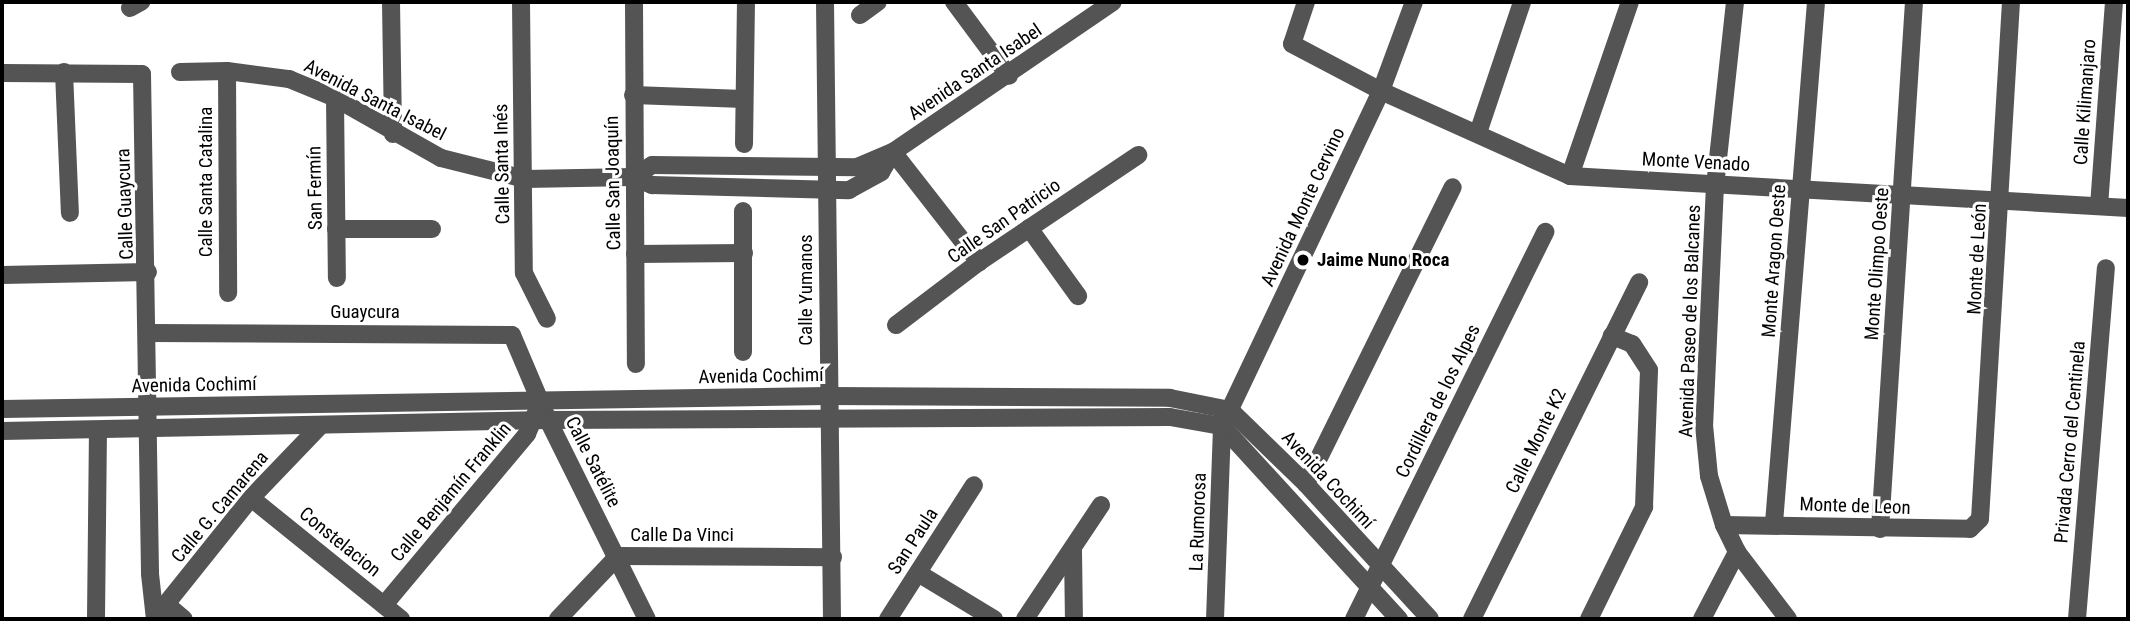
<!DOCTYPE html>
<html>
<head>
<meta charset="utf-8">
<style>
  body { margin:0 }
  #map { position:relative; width:2130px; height:621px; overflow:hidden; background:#fff; font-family:"Roboto Condensed",sans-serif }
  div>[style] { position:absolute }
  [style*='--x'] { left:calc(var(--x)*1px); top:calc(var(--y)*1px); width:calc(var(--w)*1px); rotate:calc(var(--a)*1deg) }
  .minor>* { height:18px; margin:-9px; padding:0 9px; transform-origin:9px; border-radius:9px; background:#545454 }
  .dots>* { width:19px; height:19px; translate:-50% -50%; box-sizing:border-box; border:4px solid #fff; border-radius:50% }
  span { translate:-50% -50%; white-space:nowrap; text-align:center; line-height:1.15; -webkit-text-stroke:6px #fff; paint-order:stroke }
  .street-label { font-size:19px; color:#000 }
  .poi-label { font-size:19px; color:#000; font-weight:700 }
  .left { translate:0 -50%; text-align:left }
  .frame { position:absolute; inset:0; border:4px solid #000; pointer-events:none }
</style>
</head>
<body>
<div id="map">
  <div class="minor">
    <div style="--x:391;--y:2;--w:132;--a:89.1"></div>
    <div style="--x:521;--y:2;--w:271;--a:89.4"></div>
    <div style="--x:524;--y:273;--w:51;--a:63.4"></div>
    <div style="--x:634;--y:2;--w:362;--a:89.7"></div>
    <div style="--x:825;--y:2;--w:617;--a:89.35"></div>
    <div style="--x:954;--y:2;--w:92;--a:53.4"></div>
    <div style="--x:1306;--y:2;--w:44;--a:108.4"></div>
    <div style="--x:1292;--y:44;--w:101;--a:27.8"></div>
    <div style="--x:1381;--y:91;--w:207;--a:24.2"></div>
    <div style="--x:1570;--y:176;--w:559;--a:3.28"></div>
    <div style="--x:1735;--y:2;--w:184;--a:96.2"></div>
    <div style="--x:1715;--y:185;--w:240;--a:92.6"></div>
    <div style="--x:1704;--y:425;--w:51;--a:84.4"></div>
    <div style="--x:1709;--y:476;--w:51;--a:73"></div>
    <div style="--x:1724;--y:525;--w:30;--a:64"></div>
    <div style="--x:1737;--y:552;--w:84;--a:52.7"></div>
    <div style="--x:130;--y:8;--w:13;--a:-29"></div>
    <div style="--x:860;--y:15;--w:22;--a:-36"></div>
    <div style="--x:227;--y:71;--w:222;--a:89.7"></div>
    <div style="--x:64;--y:72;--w:141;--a:87.6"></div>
    <div style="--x:180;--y:72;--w:47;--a:-1.2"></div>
    <div style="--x:227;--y:71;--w:63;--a:7.4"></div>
    <div style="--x:289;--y:79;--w:50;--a:22.4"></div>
    <div style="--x:335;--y:98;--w:122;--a:29.5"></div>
    <div style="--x:441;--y:158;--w:87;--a:14"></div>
    <div style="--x:525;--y:179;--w:108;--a:-1.1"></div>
    <div style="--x:633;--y:177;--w:21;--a:23"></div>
    <div style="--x:652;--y:185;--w:197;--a:1.5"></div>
    <div style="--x:849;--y:190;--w:37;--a:-29"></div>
    <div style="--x:881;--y:172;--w:23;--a:-59"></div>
    <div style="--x:2;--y:73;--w:140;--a:0.4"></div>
    <div style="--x:142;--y:74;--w:500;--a:89.08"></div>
    <div style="--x:150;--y:574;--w:45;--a:83.7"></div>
    <div style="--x:633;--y:95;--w:111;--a:2.1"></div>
    <div style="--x:335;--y:98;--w:180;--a:89.4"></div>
    <div style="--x:1478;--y:133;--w:138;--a:-71.4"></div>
    <div style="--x:744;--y:144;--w:142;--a:-89.2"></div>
    <div style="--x:893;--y:152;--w:140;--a:52"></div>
    <div style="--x:1570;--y:176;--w:184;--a:-71"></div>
    <div style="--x:633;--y:177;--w:22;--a:-32"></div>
    <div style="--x:652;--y:165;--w:205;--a:0.6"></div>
    <div style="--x:857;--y:167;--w:39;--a:-23"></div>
    <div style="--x:893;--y:152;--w:266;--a:-34.3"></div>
    <div style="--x:2099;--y:206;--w:205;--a:-85.8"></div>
    <div style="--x:1029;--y:228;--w:84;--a:54.2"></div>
    <div style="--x:336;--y:229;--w:96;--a:0"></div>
    <div style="--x:635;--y:254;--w:109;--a:-0.5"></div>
    <div style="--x:2;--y:275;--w:146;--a:-1.2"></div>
    <div style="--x:896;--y:325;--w:104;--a:-37.2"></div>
    <div style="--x:979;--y:262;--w:192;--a:-33.9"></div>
    <div style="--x:148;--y:333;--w:364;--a:0.3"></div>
    <div style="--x:512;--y:335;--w:92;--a:67"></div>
    <div style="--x:548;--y:420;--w:222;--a:63.6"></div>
    <div style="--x:743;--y:352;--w:141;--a:-90"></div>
    <div style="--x:2;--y:409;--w:825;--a:-0.9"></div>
    <div style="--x:827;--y:396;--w:343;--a:0.3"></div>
    <div style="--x:1170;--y:398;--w:61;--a:11.3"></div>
    <div style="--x:1230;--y:410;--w:106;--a:44.2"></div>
    <div style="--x:1306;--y:484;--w:183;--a:47.4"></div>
    <div style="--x:2;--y:431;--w:546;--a:-1.15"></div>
    <div style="--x:548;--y:420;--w:622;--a:-0.28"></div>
    <div style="--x:1170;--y:417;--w:53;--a:9.8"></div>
    <div style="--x:1222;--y:426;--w:262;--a:47.5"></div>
    <div style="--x:1306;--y:484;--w:331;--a:-63.7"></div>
    <div style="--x:251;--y:498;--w:193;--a:38.9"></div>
    <div style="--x:1774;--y:523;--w:523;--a:-85.39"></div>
    <div style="--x:1724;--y:525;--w:246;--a:0.9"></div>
    <div style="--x:1970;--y:529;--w:14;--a:-45"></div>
    <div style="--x:1980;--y:519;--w:518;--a:-86.57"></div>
    <div style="--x:1880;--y:529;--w:528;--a:-86.31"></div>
    <div style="--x:1073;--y:551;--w:68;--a:89.2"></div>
    <div style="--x:918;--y:573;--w:89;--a:31.2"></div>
    <div style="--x:166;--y:604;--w:23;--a:40"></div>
    <div style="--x:384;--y:605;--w:223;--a:-50.1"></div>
    <div style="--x:527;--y:434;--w:23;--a:-67"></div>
    <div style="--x:96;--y:619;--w:189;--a:-89.4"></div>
    <div style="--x:159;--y:619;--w:17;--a:-65"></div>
    <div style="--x:166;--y:604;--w:136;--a:-51.3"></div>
    <div style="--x:251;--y:498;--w:98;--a:-46.2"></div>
    <div style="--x:558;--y:619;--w:87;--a:-46.4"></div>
    <div style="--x:618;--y:556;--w:215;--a:0.3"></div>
    <div style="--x:888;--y:619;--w:159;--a:-57.3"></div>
    <div style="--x:1025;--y:619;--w:137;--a:-56.3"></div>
    <div style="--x:1215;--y:619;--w:193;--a:-87.9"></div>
    <div style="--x:1222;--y:426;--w:371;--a:-64.6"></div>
    <div style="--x:1381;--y:91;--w:95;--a:-69.7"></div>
    <div style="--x:1354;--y:619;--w:432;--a:-63.7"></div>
    <div style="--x:1472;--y:619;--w:376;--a:-63.6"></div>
    <div style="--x:1589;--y:619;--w:125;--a:-63.8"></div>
    <div style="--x:1644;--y:507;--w:137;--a:-87.9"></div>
    <div style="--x:1649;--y:370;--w:31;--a:-123"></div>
    <div style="--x:1632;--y:344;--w:22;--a:-158"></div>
    <div style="--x:1702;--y:619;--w:76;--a:-62.4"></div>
    <div style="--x:2077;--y:619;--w:352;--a:-85.3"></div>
  </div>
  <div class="dots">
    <div style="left:1303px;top:260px;background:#000"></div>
  </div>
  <div class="street-label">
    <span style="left:975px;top:72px;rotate:-34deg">Avenida Santa Isabel</span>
    <span style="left:375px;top:100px;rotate:27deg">Avenida Santa Isabel</span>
    <span style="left:2085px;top:102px;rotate:-86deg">Calle Kilimanjaro</span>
    <span style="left:1696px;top:162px;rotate:3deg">Monte Venado</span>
    <span style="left:502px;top:164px;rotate:-91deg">Calle Santa Inés</span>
    <span style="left:206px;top:182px;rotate:-90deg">Calle Santa Catalina</span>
    <span style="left:613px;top:183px;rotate:-91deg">Calle San Joaquín</span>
    <span style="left:315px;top:188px;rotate:-91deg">San Fermín</span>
    <span style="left:125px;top:204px;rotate:-92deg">Calle Guaycura</span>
    <span style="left:1303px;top:207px;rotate:-65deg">Avenida Monte Cervino</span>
    <span style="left:1004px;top:221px;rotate:-35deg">Calle San Patricio</span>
    <span style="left:1977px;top:259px;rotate:-87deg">Monte de León</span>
    <span style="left:1774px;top:261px;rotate:-86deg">Monte Aragon Oeste</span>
    <span style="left:1877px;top:264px;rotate:-86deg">Monte Olimpo Oeste</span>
    <span style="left:806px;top:290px;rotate:-90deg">Calle Yumanos</span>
    <span style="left:365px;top:312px">Guaycura</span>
    <span style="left:1690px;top:321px;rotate:-88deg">Avenida Paseo de los Balcanes</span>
    <span style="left:761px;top:376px;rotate:-1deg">Avenida Cochimí</span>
    <span style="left:194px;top:385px;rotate:-1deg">Avenida Cochimí</span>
    <span style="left:1438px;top:401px;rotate:-64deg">Cordillera de los Alpes</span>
    <span style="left:1536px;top:441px;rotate:-64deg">Calle Monte K2</span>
    <span style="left:2070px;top:442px;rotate:-85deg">Privada Cerro del Centinela</span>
    <span style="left:593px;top:462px;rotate:63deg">Calle Satélite</span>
    <span style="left:1328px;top:480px;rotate:47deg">Avenida Cochimí</span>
    <span style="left:451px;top:492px;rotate:-50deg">Calle Benjamín Franklin</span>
    <span style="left:1855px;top:506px;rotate:2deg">Monte de Leon</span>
    <span style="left:220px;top:507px;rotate:-50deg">Calle G. Camarena</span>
    <span style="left:1198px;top:522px;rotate:-88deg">La Rumorosa</span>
    <span style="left:682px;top:535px">Calle Da Vinci</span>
    <span style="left:913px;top:541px;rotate:-57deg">San Paula</span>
    <span style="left:340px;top:542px;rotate:39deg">Constelacion</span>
  </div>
  <div class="poi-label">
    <span class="left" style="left:1317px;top:260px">Jaime Nuno Roca</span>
  </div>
  <div class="frame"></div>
</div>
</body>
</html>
